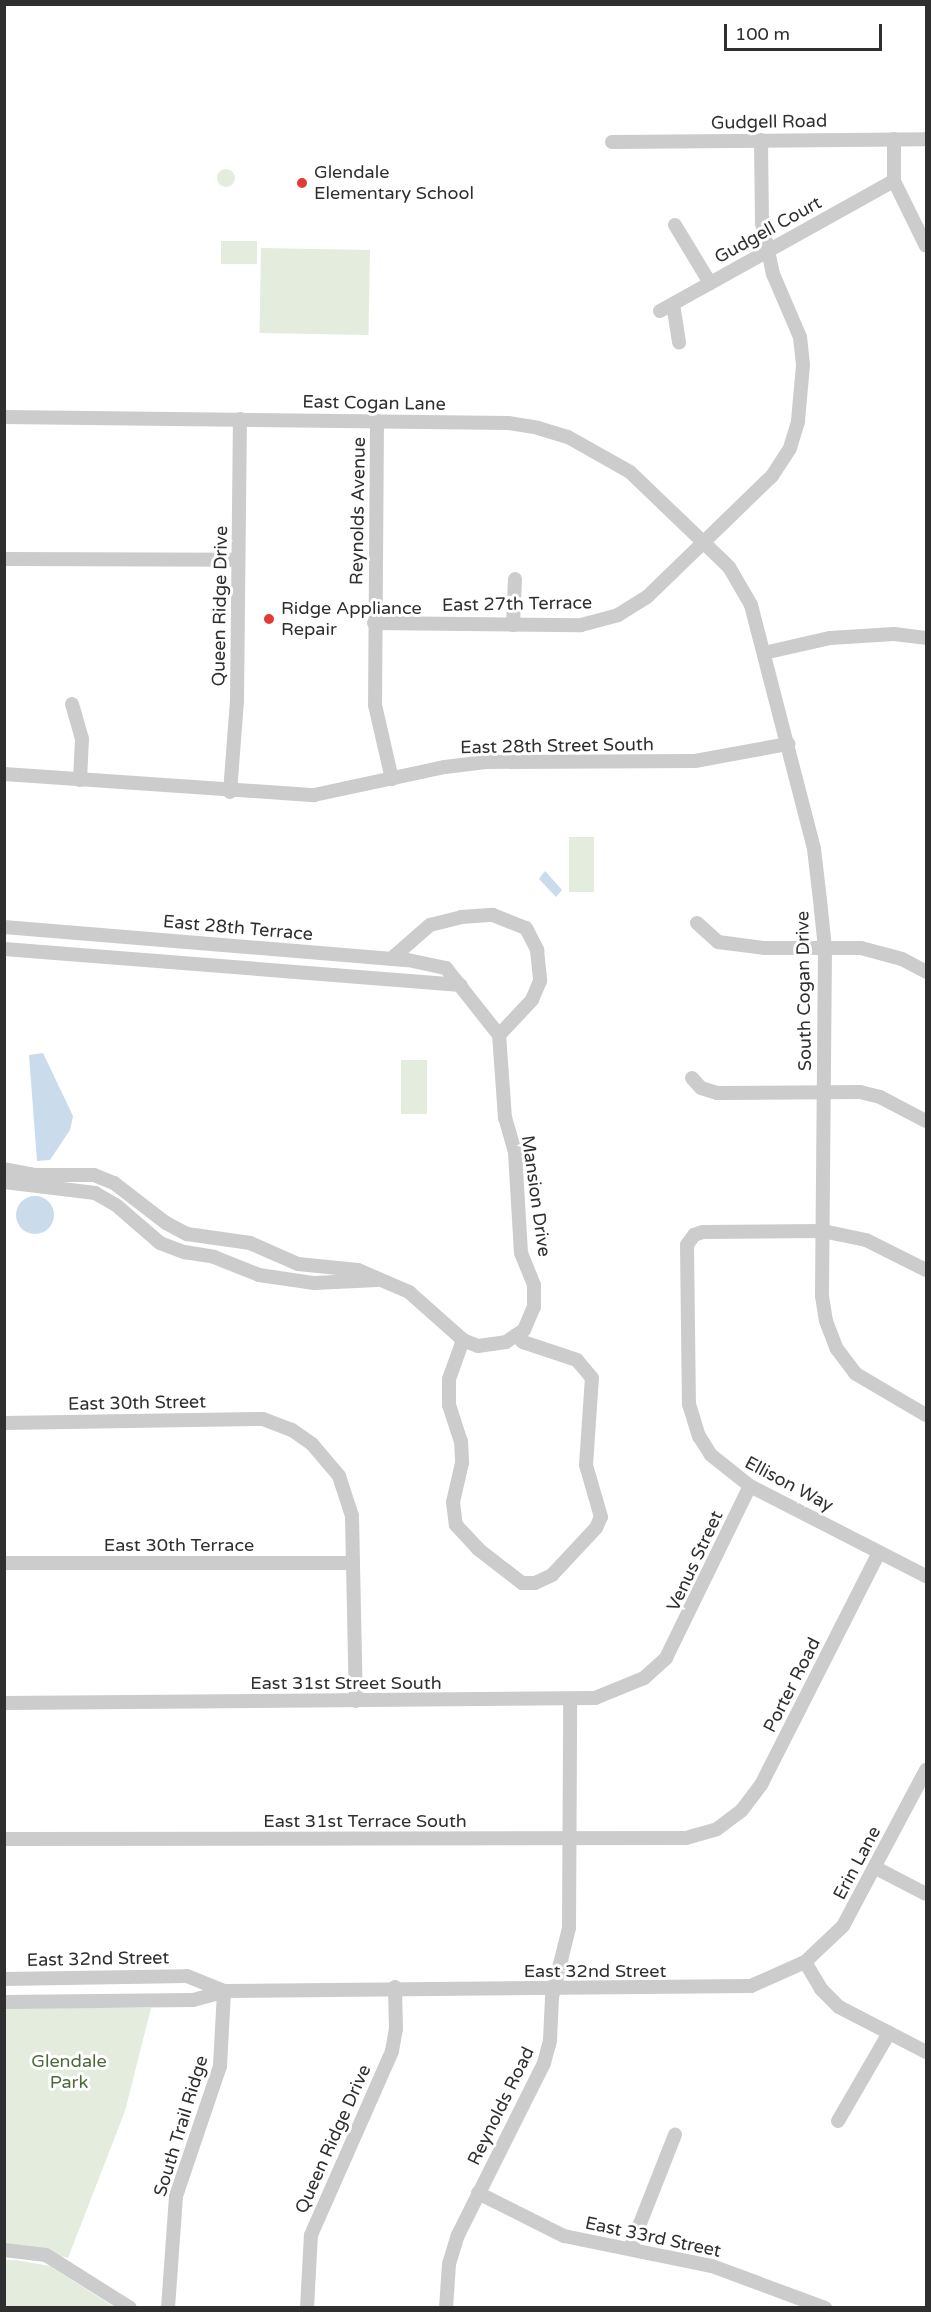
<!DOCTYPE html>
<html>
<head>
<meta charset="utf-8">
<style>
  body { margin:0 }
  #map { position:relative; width:931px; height:2312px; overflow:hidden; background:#fff; font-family:"Varela Round",sans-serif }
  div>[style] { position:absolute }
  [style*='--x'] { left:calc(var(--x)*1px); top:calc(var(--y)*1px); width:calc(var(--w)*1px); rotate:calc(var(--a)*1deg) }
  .green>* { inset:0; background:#e3ecdd; transform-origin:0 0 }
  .round { border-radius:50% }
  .water>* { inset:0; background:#cadbeb }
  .minor>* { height:14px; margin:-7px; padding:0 7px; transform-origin:7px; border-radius:7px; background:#ccc }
  .dots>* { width:16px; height:16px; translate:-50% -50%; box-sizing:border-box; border:3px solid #fff; border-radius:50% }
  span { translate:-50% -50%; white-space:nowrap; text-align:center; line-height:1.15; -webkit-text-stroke:6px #fff; paint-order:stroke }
  .street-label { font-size:18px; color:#2f2f2f }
  .poi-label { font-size:18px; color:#2f2f2f }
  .left { translate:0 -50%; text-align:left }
  .park-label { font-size:18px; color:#4d6a3d }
  .frame { position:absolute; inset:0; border:6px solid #2f2f2f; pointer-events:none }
  .scale { position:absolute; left:724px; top:24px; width:158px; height:27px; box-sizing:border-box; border:3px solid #2f2f2f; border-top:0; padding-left:8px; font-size:18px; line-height:21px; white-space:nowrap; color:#2f2f2f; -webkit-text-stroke:4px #fff; paint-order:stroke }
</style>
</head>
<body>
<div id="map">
  <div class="green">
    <div class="round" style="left:217px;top:169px;width:18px;height:18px"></div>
    <div style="left:221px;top:241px;width:36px;height:23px"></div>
    <div style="left:261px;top:248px;width:109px;height:85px;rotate:1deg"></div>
    <div style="left:569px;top:837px;width:25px;height:55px"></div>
    <div style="left:401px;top:1060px;width:26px;height:54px"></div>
    <div style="clip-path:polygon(4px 2007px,151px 2008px,125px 2111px,68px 2258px,21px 2245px,5px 2245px)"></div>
    <div style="clip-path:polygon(16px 2260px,50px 2266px,114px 2307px,5px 2307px,5px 2260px)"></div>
  </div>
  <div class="water">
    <div style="clip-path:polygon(545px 871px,562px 890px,556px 897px,539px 879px)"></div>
    <div style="clip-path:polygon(43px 1053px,73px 1116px,70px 1130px,50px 1160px,37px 1161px,29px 1055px)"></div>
    <div class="round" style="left:16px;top:1196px;width:38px;height:38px"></div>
  </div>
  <div class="minor">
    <div style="--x:894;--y:139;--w:42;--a:90"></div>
    <div style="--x:894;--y:181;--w:72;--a:63.8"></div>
    <div style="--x:612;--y:142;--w:314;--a:-0.5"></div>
    <div style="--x:675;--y:225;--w:68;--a:58.9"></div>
    <div style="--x:673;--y:304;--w:39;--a:81"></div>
    <div style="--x:660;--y:311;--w:268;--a:-29.1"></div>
    <div style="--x:4;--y:417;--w:504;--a:0.68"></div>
    <div style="--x:508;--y:423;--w:30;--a:9"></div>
    <div style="--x:538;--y:428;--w:31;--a:17"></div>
    <div style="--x:568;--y:437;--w:71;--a:29.4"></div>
    <div style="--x:630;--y:472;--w:137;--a:43.8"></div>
    <div style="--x:729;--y:567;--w:44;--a:59.9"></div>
    <div style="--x:751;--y:605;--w:252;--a:75.5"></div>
    <div style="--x:814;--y:849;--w:51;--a:83.3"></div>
    <div style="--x:820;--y:900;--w:48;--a:84.1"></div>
    <div style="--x:825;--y:948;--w:348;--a:90.5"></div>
    <div style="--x:822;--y:1296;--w:25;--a:81"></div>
    <div style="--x:826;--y:1321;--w:30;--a:69"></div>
    <div style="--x:837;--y:1349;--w:31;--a:53"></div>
    <div style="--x:856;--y:1374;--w:81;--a:30.4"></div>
    <div style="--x:377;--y:421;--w:284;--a:90.4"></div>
    <div style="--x:375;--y:705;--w:76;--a:77.1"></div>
    <div style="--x:4;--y:559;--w:234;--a:0.2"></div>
    <div style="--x:374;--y:623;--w:207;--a:0.6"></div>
    <div style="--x:581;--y:625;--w:38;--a:-15"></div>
    <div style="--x:618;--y:615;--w:34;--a:-32"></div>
    <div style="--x:647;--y:597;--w:174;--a:-44.1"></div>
    <div style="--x:772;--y:476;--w:33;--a:-57"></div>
    <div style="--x:790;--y:448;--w:28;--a:-73"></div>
    <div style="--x:798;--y:421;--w:56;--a:-84.9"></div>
    <div style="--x:803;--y:365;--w:28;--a:-96"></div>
    <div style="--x:800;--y:337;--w:69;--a:-113.2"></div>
    <div style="--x:773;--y:274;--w:52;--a:-102.2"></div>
    <div style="--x:762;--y:223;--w:83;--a:-90.7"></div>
    <div style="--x:513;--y:625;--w:46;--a:-87.5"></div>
    <div style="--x:764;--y:653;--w:68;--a:-12.8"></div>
    <div style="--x:830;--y:638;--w:64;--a:-3.6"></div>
    <div style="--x:894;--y:634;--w:32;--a:7"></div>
    <div style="--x:72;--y:704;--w:36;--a:74"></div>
    <div style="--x:82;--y:739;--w:41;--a:92.8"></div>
    <div style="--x:4;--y:774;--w:311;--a:3.9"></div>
    <div style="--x:314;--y:795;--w:134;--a:-12.1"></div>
    <div style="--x:445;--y:767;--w:41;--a:-7"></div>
    <div style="--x:486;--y:762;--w:209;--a:-0.3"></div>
    <div style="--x:695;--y:761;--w:95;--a:-10.4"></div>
    <div style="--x:230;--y:792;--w:92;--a:-85.6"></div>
    <div style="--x:237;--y:700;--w:281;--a:-89.4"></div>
    <div style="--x:697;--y:923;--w:28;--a:42"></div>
    <div style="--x:718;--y:942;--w:46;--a:7.4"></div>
    <div style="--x:764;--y:948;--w:97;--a:0"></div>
    <div style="--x:861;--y:948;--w:42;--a:15"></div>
    <div style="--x:902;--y:959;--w:27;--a:28"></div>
    <div style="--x:4;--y:927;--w:405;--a:4.7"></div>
    <div style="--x:408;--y:960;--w:39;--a:12"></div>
    <div style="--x:446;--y:968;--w:85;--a:51.7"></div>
    <div style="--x:4;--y:949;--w:458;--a:4.5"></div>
    <div style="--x:391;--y:959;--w:52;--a:-41.1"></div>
    <div style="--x:430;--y:925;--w:32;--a:-14"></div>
    <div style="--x:461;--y:917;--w:32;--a:-4"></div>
    <div style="--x:493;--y:915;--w:35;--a:22"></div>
    <div style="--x:526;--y:928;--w:25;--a:63"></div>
    <div style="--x:537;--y:950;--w:31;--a:84"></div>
    <div style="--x:540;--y:981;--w:21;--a:113"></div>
    <div style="--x:532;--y:1000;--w:48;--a:133.3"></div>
    <div style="--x:692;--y:1078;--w:13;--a:48"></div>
    <div style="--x:701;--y:1088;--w:17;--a:17"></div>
    <div style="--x:717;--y:1093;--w:143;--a:-0.4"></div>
    <div style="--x:860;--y:1092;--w:21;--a:14"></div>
    <div style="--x:880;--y:1097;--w:52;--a:27.6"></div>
    <div style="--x:4;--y:1169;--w:31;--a:11"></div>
    <div style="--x:34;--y:1175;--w:60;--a:0"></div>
    <div style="--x:94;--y:1175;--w:22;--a:22"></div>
    <div style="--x:114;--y:1183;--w:66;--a:37.6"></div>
    <div style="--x:166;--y:1223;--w:24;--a:28"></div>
    <div style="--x:187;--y:1234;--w:64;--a:8.1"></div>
    <div style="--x:250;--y:1243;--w:52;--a:23.6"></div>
    <div style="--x:298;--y:1264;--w:60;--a:5.7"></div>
    <div style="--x:358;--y:1270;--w:56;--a:23.3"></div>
    <div style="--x:409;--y:1292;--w:72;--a:41.6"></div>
    <div style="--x:463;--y:1340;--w:16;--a:22"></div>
    <div style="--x:478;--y:1346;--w:28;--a:-8"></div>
    <div style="--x:506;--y:1342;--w:22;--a:-34"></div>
    <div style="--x:524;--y:1330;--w:25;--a:-67"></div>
    <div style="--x:534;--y:1307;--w:22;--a:-90"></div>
    <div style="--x:534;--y:1285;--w:35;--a:-112"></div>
    <div style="--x:521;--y:1253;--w:101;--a:-93.4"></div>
    <div style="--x:515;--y:1152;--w:35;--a:-106"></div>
    <div style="--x:505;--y:1118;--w:83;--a:-94.1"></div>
    <div style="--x:4;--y:1182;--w:92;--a:6.9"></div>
    <div style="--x:95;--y:1193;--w:24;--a:30"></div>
    <div style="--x:116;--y:1205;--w:58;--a:40.8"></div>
    <div style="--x:160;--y:1243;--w:26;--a:21"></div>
    <div style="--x:184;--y:1252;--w:30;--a:9"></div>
    <div style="--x:214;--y:1257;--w:48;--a:21.8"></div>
    <div style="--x:259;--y:1275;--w:56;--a:8.3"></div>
    <div style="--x:314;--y:1283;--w:63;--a:-2.7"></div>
    <div style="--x:926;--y:1270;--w:67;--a:-153.4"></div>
    <div style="--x:866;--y:1240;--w:45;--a:-168.4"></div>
    <div style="--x:822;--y:1231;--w:119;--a:179.5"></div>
    <div style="--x:703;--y:1232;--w:9;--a:162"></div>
    <div style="--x:694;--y:1235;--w:12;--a:125"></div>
    <div style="--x:687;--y:1245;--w:159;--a:89.3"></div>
    <div style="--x:689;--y:1404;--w:34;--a:73"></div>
    <div style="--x:699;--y:1436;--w:22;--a:58"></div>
    <div style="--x:711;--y:1455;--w:50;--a:38.5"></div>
    <div style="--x:750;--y:1486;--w:198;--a:27.1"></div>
    <div style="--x:463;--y:1340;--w:41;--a:109.7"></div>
    <div style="--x:449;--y:1379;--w:26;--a:90"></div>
    <div style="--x:449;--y:1405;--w:38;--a:72"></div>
    <div style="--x:461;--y:1441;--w:22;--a:87"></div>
    <div style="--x:462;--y:1463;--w:40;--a:103"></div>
    <div style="--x:453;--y:1502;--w:23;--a:83"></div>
    <div style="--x:456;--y:1525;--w:33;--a:47"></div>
    <div style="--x:478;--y:1549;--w:56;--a:37.7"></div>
    <div style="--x:522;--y:1583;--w:13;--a:0"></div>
    <div style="--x:535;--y:1583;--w:19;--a:-25"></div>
    <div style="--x:552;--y:1575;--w:64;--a:-46.9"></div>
    <div style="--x:596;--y:1528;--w:12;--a:-66"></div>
    <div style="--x:601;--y:1517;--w:54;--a:-106.1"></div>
    <div style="--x:586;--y:1465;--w:87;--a:-86.1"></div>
    <div style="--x:592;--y:1378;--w:23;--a:-130"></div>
    <div style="--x:577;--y:1360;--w:57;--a:-161.6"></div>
    <div style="--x:523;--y:1342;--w:10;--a:-135"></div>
    <div style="--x:4;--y:1423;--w:259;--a:-0.9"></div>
    <div style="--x:263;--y:1419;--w:31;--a:21"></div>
    <div style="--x:292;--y:1430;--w:24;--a:35"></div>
    <div style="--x:312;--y:1444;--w:42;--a:49.8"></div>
    <div style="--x:339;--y:1476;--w:42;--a:72"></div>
    <div style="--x:352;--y:1516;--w:185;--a:88.8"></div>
    <div style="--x:4;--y:1563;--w:349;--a:0"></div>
    <div style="--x:4;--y:1703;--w:591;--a:-0.48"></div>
    <div style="--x:595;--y:1698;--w:53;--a:-22.2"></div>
    <div style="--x:644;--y:1678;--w:30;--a:-42"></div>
    <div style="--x:666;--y:1658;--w:191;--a:-64"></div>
    <div style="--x:4;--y:1839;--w:682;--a:-0.08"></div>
    <div style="--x:686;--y:1838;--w:32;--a:-16"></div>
    <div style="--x:717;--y:1829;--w:31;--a:-37"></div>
    <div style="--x:742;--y:1810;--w:31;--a:-53"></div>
    <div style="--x:761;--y:1785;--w:261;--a:-63.1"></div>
    <div style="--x:876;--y:1868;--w:56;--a:27.5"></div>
    <div style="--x:805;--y:1962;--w:31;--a:59"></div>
    <div style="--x:821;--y:1989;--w:25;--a:45"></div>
    <div style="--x:839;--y:2007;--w:98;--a:27.3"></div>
    <div style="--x:4;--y:1979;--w:183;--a:-0.9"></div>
    <div style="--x:187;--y:1976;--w:40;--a:22"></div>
    <div style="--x:4;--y:2002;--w:189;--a:-0.6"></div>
    <div style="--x:193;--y:2000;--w:34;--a:-15"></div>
    <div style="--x:226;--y:1991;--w:525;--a:-0.55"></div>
    <div style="--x:751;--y:1986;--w:59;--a:-24"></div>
    <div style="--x:805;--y:1962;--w:52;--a:-43.5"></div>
    <div style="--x:843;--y:1926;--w:177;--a:-62"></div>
    <div style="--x:838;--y:2121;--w:102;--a:-59.9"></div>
    <div style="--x:478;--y:2193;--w:96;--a:26.6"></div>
    <div style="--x:564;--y:2236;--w:151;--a:11.5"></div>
    <div style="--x:712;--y:2266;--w:121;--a:20.4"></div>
    <div style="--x:630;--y:2249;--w:123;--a:-68.5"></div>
    <div style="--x:4;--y:2250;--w:42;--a:6.8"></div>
    <div style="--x:46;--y:2255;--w:99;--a:32.2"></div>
    <div style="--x:168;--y:2308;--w:112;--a:-85.9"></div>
    <div style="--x:176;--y:2196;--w:137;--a:-71.3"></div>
    <div style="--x:220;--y:2066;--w:75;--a:-86.9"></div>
    <div style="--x:307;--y:2308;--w:73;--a:-86.9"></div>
    <div style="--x:311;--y:2235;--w:201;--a:-66.2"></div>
    <div style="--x:392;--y:2051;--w:22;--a:-80"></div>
    <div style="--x:396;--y:2029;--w:42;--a:-91.4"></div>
    <div style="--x:446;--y:2308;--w:44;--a:-86.1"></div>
    <div style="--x:449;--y:2264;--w:30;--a:-73"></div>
    <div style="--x:458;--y:2235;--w:192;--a:-63.4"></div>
    <div style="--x:544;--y:2063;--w:24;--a:-75"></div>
    <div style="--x:550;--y:2040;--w:43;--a:-87.3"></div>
    <div style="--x:552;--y:1997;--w:71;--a:-76.2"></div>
    <div style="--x:569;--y:1928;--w:229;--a:-89.7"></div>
  </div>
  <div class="dots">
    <div style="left:302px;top:183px;background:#e23a35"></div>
    <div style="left:269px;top:619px;background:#e23a35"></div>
  </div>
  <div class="street-label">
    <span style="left:769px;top:122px;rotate:-1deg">Gudgell Road</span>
    <span style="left:768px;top:230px;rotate:-29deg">Gudgell Court</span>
    <span style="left:374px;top:403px;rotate:1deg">East Cogan Lane</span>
    <span style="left:358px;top:511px;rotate:-89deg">Reynolds Avenue</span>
    <span style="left:517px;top:604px;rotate:-1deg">East 27th Terrace</span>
    <span style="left:220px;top:606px;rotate:-89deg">Queen Ridge Drive</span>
    <span style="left:557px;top:746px;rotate:-1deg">East 28th Street South</span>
    <span style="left:238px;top:928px;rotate:5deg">East 28th Terrace</span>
    <span style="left:804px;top:991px;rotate:-91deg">South Cogan Drive</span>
    <span style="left:536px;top:1196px;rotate:82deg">Mansion Drive</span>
    <span style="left:137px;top:1403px;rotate:-1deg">East 30th Street</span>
    <span style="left:789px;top:1484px;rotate:28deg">Ellison Way</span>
    <span style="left:179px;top:1545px">East 30th Terrace</span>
    <span style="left:695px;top:1561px;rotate:-65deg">Venus Street</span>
    <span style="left:346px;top:1683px">East 31st Street South</span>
    <span style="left:792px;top:1685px;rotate:-63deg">Porter Road</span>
    <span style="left:365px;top:1821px">East 31st Terrace South</span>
    <span style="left:857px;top:1863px;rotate:-62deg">Erin Lane</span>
    <span style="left:98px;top:1959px;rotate:-1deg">East 32nd Street</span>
    <span style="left:595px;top:1971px">East 32nd Street</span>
    <span style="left:501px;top:2106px;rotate:-64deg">Reynolds Road</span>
    <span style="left:181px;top:2126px;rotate:-73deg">South Trail Ridge</span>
    <span style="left:333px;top:2139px;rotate:-66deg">Queen Ridge Drive</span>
    <span style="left:653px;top:2237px;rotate:12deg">East 33rd Street</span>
  </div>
  <div class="poi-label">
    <span class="left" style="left:314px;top:183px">Glendale<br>Elementary School</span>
    <span class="left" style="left:281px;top:619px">Ridge Appliance<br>Repair</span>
  </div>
  <div class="park-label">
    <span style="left:69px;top:2072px">Glendale<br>Park</span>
  </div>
  <div class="frame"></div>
  <div class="scale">100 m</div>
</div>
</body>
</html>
